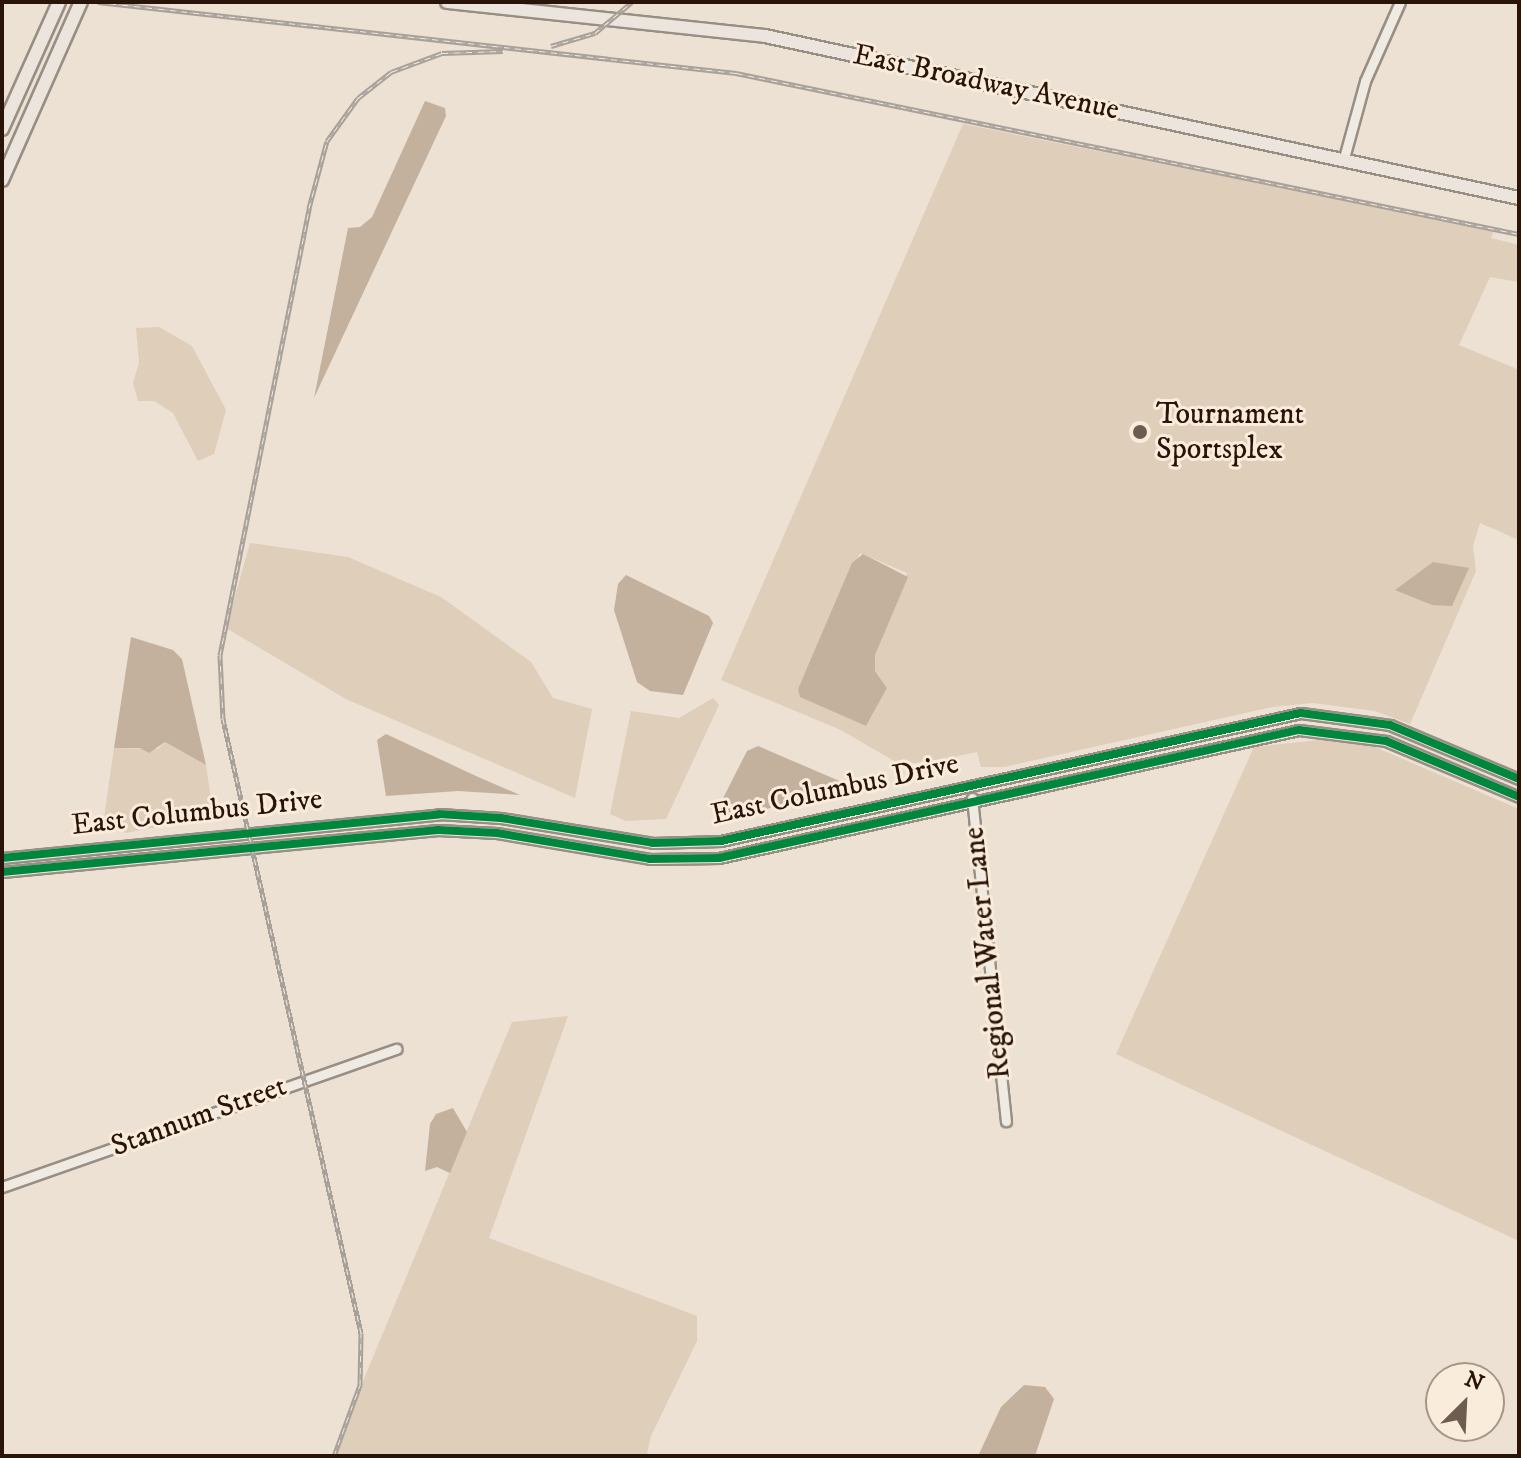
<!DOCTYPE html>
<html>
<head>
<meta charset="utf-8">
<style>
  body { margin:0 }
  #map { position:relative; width:1521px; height:1458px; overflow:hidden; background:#ece1d2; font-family:"IM FELL DW Pica",serif }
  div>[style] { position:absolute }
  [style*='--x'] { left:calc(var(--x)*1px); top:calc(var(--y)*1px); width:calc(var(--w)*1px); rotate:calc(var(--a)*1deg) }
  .green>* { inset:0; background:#deceba }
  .water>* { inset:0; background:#c3b19e }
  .roads { filter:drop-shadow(2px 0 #978e84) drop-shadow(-2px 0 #978e84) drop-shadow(0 2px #978e84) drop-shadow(0 -2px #978e84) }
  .minor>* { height:9px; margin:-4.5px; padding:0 4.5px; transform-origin:4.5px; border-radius:4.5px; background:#efeae2 }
  .major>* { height:12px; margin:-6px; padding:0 6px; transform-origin:6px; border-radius:6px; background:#ece5dd }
  .rail>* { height:5px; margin-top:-2.5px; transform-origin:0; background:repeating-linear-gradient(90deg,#f9ecdb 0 6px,#a8a19b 0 12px); box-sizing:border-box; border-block:2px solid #a8a19b }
  .cycleway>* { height:8px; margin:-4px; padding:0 4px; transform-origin:4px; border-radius:4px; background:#00873e }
  .dots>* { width:22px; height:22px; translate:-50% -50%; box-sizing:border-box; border:4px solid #f9ecdb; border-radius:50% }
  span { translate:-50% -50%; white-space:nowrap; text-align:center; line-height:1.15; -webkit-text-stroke:6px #f9ecdb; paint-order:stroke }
  .street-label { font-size:30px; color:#2a140a }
  .poi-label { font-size:30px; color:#2a140a }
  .left { translate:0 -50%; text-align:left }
  .frame { position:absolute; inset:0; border:4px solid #2a140a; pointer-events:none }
  .north { position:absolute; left:1425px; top:1362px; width:80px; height:80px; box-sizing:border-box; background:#f9ecdb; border:2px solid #a69687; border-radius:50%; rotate:24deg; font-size:22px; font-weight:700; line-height:32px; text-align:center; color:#2a140a }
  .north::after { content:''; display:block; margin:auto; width:28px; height:36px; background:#6e5c50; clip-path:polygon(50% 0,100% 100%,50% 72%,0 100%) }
</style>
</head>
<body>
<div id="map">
  <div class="green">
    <div style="clip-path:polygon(evenodd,963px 124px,1494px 231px,1491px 238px,1519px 245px,1519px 282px,1490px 277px,1459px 345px,1519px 370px,1519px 540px,1480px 523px,1473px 546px,1476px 571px,1410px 724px,1375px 711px,1313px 703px,1272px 707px,1004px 767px,981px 767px,977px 752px,957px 756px,959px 767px,941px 759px,901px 765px,841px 730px,721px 680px,963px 124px,860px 553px,907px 573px,875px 655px,875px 671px,887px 688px,866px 726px,800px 696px,798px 689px,860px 553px)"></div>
    <div style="clip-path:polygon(159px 327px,192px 346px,226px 410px,214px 454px,198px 461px,173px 413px,154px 401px,138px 401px,133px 383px,139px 363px,136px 328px)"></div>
    <div style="clip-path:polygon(250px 543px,348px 557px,441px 597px,531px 662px,553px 698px,592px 709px,575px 798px,346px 699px,226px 628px)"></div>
    <div style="clip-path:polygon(713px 698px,719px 705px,666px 819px,626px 821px,610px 814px,631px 711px,679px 718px)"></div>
    <div style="clip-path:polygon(1319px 740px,1375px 747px,1519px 809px,1519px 1241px,1116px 1054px,1254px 747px)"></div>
    <div style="clip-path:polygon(165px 742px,206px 765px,212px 806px,207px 818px,125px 833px,104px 818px,114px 748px,158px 749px)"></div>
    <div style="clip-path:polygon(568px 1016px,489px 1238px,697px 1316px,697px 1341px,651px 1436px,647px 1453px,652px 1456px,332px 1456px,512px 1022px)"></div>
  </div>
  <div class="water">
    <div style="clip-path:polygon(425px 101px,445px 108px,446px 116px,314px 398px,348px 228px,360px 227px,372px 217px)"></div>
    <div style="clip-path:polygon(863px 554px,908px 577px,875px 655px,875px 671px,887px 688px,866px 726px,800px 697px,798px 689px,852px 563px)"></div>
    <div style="clip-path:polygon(1433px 562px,1469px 568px,1452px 606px,1432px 605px,1395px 590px)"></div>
    <div style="clip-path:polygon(626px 575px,709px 616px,713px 623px,683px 695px,650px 691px,637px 682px,614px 610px,618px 584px)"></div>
    <div style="clip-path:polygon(131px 637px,173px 650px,182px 659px,206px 765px,165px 742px,149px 753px,140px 748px,114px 748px)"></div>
    <div style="clip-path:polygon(386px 734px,476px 776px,520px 795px,458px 791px,386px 796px,377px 740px)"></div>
    <div style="clip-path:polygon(758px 746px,851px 786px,723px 821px,716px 812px,747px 751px)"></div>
    <div style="clip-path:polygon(453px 1108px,467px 1132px,450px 1173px,437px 1167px,425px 1171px,430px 1124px,436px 1114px)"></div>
    <div style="clip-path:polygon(1024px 1385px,1045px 1387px,1054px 1399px,1035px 1456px,978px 1456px,1001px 1407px)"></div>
  </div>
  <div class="roads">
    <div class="minor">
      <div style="--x:1344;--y:158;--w:80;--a:-74.7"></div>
      <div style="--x:1365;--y:81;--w:86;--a:-66.1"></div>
      <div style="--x:972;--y:798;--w:325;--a:84"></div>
      <div style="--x:2;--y:858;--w:439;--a:-5.7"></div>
      <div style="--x:439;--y:814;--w:62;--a:3.7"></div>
      <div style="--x:501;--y:818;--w:154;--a:9.3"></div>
      <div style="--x:653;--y:843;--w:68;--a:-1.7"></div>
      <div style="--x:721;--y:841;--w:594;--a:-12.45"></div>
      <div style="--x:1301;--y:713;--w:90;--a:7.7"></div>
      <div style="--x:1390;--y:725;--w:140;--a:22.7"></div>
      <div style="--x:2;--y:872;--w:438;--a:-5.5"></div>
      <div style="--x:438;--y:830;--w:59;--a:2.9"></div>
      <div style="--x:497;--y:833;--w:155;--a:9.6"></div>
      <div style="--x:650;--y:859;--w:69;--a:-0.8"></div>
      <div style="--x:719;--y:858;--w:594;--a:-12.45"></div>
      <div style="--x:1299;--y:730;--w:88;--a:7.2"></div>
      <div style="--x:1386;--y:741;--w:144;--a:22.8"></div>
      <div style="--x:2;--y:1187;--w:418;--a:-19.3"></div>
    </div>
    <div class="major">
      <div style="--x:447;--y:2;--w:320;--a:6.1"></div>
      <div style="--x:765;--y:36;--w:771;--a:12.13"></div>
      <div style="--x:2;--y:129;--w:139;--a:-65.8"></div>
      <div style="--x:2;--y:180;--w:195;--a:-66.1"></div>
    </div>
  </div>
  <div class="rail">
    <div style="--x:98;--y:2;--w:642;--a:6.35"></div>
    <div style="--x:736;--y:73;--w:799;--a:11.62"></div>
    <div style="--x:551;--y:46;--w:46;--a:-16.5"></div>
    <div style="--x:595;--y:33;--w:48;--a:-40"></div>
    <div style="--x:334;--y:1456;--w:76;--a:-69.9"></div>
    <div style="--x:360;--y:1385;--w:52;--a:-88.9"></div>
    <div style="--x:361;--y:1333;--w:629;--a:-102.67"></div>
    <div style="--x:223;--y:719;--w:64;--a:-92.7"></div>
    <div style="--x:220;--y:655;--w:456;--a:-78.7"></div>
    <div style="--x:309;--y:208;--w:69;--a:-75"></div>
    <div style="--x:327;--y:141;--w:53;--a:-54.2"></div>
    <div style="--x:358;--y:98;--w:42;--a:-38.2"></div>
    <div style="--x:391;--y:72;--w:54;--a:-20.4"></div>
    <div style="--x:442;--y:53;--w:61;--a:-1.9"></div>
  </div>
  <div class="cycleway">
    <div style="--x:2;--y:858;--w:439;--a:-5.7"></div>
    <div style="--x:439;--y:814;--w:62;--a:3.7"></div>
    <div style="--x:501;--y:818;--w:154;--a:9.3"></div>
    <div style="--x:653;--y:843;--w:68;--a:-1.7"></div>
    <div style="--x:721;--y:841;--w:594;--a:-12.45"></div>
    <div style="--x:1301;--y:713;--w:90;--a:7.7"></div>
    <div style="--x:1390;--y:725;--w:140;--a:22.7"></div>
    <div style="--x:2;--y:872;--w:438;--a:-5.5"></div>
    <div style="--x:438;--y:830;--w:59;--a:2.9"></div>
    <div style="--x:497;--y:833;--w:155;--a:9.6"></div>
    <div style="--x:650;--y:859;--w:69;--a:-0.8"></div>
    <div style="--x:719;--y:858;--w:594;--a:-12.45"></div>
    <div style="--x:1299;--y:730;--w:88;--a:7.2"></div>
    <div style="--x:1386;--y:741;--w:144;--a:22.8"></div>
  </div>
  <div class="dots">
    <div style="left:1140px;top:432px;background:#6e5c50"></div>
  </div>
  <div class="street-label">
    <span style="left:986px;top:83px;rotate:12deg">East Broadway Avenue</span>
    <span style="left:835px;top:790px;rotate:-12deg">East Columbus Drive</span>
    <span style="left:197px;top:813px;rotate:-6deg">East Columbus Drive</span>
    <span style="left:988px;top:953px;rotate:-96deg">Regional Water Lane</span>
    <span style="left:199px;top:1117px;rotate:-20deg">Stannum Street</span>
  </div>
  <div class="poi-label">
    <span class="left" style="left:1156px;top:432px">Tournament<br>Sportsplex</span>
  </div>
  <div class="frame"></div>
  <div class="north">N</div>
</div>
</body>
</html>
